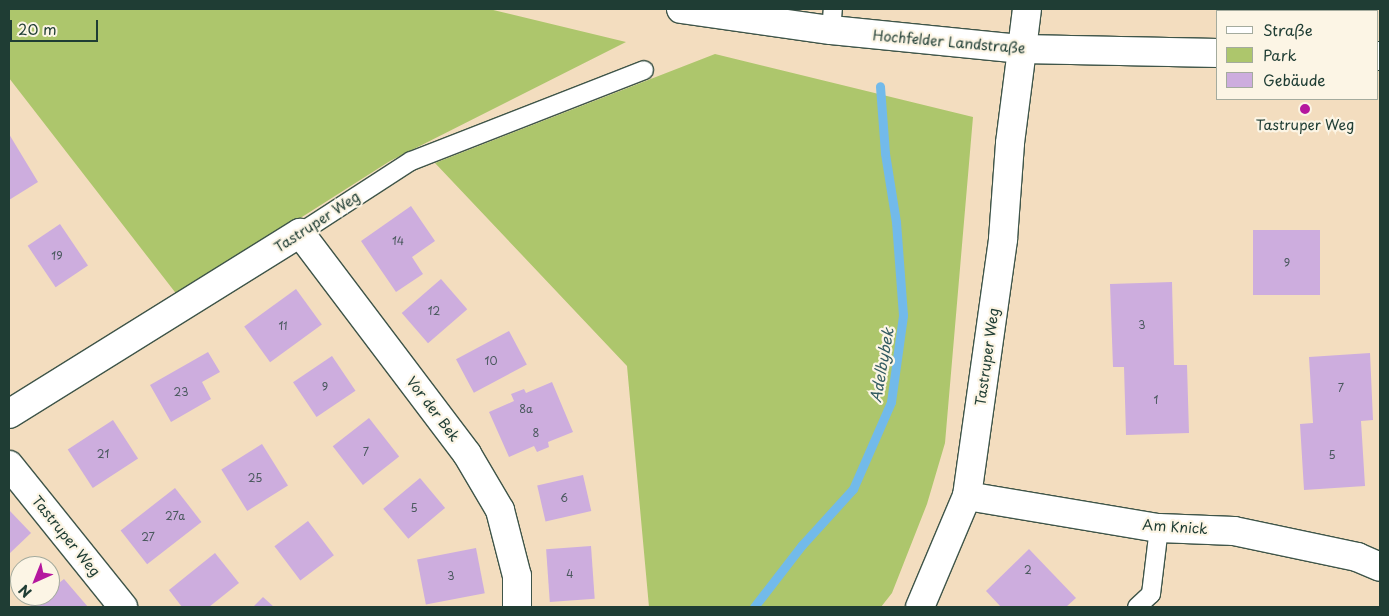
<!DOCTYPE html>
<html>
<head>
<meta charset="utf-8">
<style>
  body { margin:0 }
  #map { position:relative; width:1389px; height:616px; overflow:hidden; background:#f3ddbf; font-family:"Playpen Sans",sans-serif }
  div>[style] { position:absolute }
  [style*='--x'] { left:calc(var(--x)*1px); top:calc(var(--y)*1px); width:calc(var(--w)*1px); rotate:calc(var(--a)*1deg) }
  .green>* { inset:0; background:#adc66c }
  .stream>* { height:9px; margin:-4.5px; padding:0 4.5px; transform-origin:4.5px; border-radius:4.5px; background:#72baea }
  .building>* { inset:0; background:#cdadde; transform-origin:0 0 }
  .roads { filter:drop-shadow(1px 0 #3f5549) drop-shadow(-1px 0 #3f5549) drop-shadow(0 1px #3f5549) drop-shadow(0 -1px #3f5549) }
  .service>* { height:18px; margin:-9px; padding:0 9px; transform-origin:9px; border-radius:9px; background:#fff }
  .minor>* { height:28px; margin:-14px; padding:0 14px; transform-origin:14px; border-radius:14px; background:#fff }
  .tertiary>* { height:28px; margin:-14px; padding:0 14px; transform-origin:14px; border-radius:14px; background:#fff }
  .secondary>* { height:28px; margin:-14px; padding:0 14px; transform-origin:14px; border-radius:14px; background:#fff }
  .dots>* { width:14px; height:14px; translate:-50% -50%; box-sizing:border-box; border:2px solid #fcf5e5; border-radius:50% }
  span { translate:-50% -50%; white-space:nowrap; text-align:center; line-height:1.15; -webkit-text-stroke:4.5px #fcf5e5; paint-order:stroke }
  .number-label { font-size:11px; color:#4a595e }
  .number-label span { -webkit-text-stroke-width:0 }
  .street-label { font-size:14px; color:#1f3d34 }
  .poi-label { font-size:14px; color:#1f3d34 }
  .water-label { font-size:15px; color:#345c62; font-style:italic }
  .frame { position:absolute; inset:0; border:10px solid #1f3d34; pointer-events:none }
  .legend { position:absolute; left:1216px; top:10px; width:162px; height:90px; box-sizing:border-box; background:#fcf5e5; border:1px solid #a4ab9e; margin:0; padding:6px 9px; list-style:none; font-size:15px; color:#1f3d34 }
  .legend li { display:flex; align-items:center; gap:10px; height:25px }
  .legend b { width:25px; border:1px solid #a4ab9e }
  .north { position:absolute; left:10px; top:556px; width:50px; height:50px; box-sizing:border-box; background:#fcf5e5; border:1px solid #a4ab9e; border-radius:50%; rotate:224deg; font-size:14px; font-weight:700; line-height:20px; text-align:center; color:#1f3d34 }
  .north::after { content:''; display:block; margin:auto; width:18px; height:22px; background:#b5179e; clip-path:polygon(50% 0,100% 100%,50% 72%,0 100%) }
  .scale { position:absolute; left:10px; top:20px; width:88px; height:22px; box-sizing:border-box; border:2px solid #1f3d34; border-top:0; padding-left:6px; font-size:15px; line-height:18px; white-space:nowrap; color:#1f3d34; -webkit-text-stroke:4px #fcf5e5; paint-order:stroke }
</style>
</head>
<body>
<div id="map">
  <div class="green">
    <div style="clip-path:polygon(9px 9px,489px 9px,626px 42px,390px 161px,178px 296px,9px 78px)"></div>
    <div style="clip-path:polygon(715px 54px,973px 117px,945px 443px,927px 504px,892px 593px,881px 607px,649px 607px,627px 366px,435px 163px)"></div>
  </div>
  <div class="stream">
    <div style="--x:754;--y:607;--w:78;--a:-52.3"></div>
    <div style="--x:802;--y:545;--w:76;--a:-47.7"></div>
    <div style="--x:853;--y:489;--w:95;--a:-66.4"></div>
    <div style="--x:891;--y:402;--w:88;--a:-82.1"></div>
    <div style="--x:903;--y:315;--w:93;--a:-94.3"></div>
    <div style="--x:896;--y:222;--w:70;--a:-99.1"></div>
    <div style="--x:885;--y:153;--w:67;--a:-94.3"></div>
  </div>
  <div class="building">
    <div style="clip-path:polygon(9px 134px,38px 182px,9px 200px)"></div>
    <div style="clip-path:polygon(411px 206px,435px 241px,412px 257px,423px 274px,396px 292px,361px 241px)"></div>
    <div style="left:60px;top:224px;width:50px;height:39px;rotate:56deg"></div>
    <div style="left:1320px;top:230px;width:65px;height:67px;rotate:90deg"></div>
    <div style="left:441px;top:279px;width:40px;height:52px;rotate:49deg"></div>
    <div style="clip-path:polygon(1172px 282px,1174px 365px,1187px 365px,1189px 433px,1126px 435px,1124px 367px,1113px 367px,1110px 284px)"></div>
    <div style="left:296px;top:289px;width:44px;height:64px;rotate:54deg"></div>
    <div style="left:509px;top:331px;width:38px;height:60px;rotate:62deg"></div>
    <div style="clip-path:polygon(208px 352px,220px 372px,202px 382px,211px 399px,171px 422px,150px 385px)"></div>
    <div style="clip-path:polygon(1370px 353px,1373px 420px,1361px 421px,1365px 486px,1304px 490px,1300px 424px,1313px 423px,1309px 357px)"></div>
    <div style="left:332px;top:356px;width:42px;height:47px;rotate:56deg"></div>
    <div style="clip-path:polygon(552px 382px,573px 432px,548px 442px,549px 447px,537px 452px,534px 446px,509px 457px,489px 412px,514px 401px,511px 394px,524px 389px,526px 393px)"></div>
    <div style="left:369px;top:418px;width:49px;height:46px;rotate:52deg"></div>
    <div style="left:113px;top:420px;width:46px;height:54px;rotate:57deg"></div>
    <div style="left:262px;top:444px;width:49px;height:48px;rotate:58deg"></div>
    <div style="left:583px;top:475px;width:37px;height:47px;rotate:77deg"></div>
    <div style="left:420px;top:478px;width:39px;height:48px;rotate:50deg"></div>
    <div style="left:175px;top:488px;width:43px;height:69px;rotate:52deg"></div>
    <div style="clip-path:polygon(9px 510px,31px 533px,9px 554px)"></div>
    <div style="left:308px;top:521px;width:43px;height:42px;rotate:53deg"></div>
    <div style="left:591px;top:546px;width:53px;height:45px;rotate:86deg"></div>
    <div style="left:476px;top:548px;width:46px;height:60px;rotate:79deg"></div>
    <div style="clip-path:polygon(1029px 549px,1076px 598px,1066px 607px,1001px 607px,986px 591px)"></div>
    <div style="clip-path:polygon(215px 553px,239px 583px,209px 607px,182px 607px,169px 590px)"></div>
    <div style="clip-path:polygon(64px 579px,88px 607px,29px 607px,43px 596px,50px 596px,50px 590px)"></div>
    <div style="clip-path:polygon(263px 597px,274px 607px,253px 607px)"></div>
  </div>
  <div class="roads">
    <div class="service">
      <div style="--x:831;--y:30;--w:21;--a:-85"></div>
      <div style="--x:300;--y:233;--w:132;--a:-33"></div>
      <div style="--x:411;--y:161;--w:250;--a:-21.3"></div>
      <div style="--x:1137;--y:607;--w:19;--a:-43"></div>
      <div style="--x:1151;--y:594;--w:66;--a:-83.1"></div>
    </div>
    <div class="minor">
      <div style="--x:9;--y:414;--w:343;--a:-31.9"></div>
      <div style="--x:300;--y:233;--w:277;--a:52.9"></div>
      <div style="--x:467;--y:454;--w:65;--a:59.5"></div>
      <div style="--x:500;--y:510;--w:68;--a:75.6"></div>
      <div style="--x:517;--y:576;--w:31;--a:90"></div>
      <div style="--x:9;--y:465;--w:182;--a:51.2"></div>
      <div style="--x:967;--y:496;--w:195;--a:9.5"></div>
      <div style="--x:1159;--y:528;--w:75;--a:2.3"></div>
      <div style="--x:1234;--y:531;--w:126;--a:11.9"></div>
      <div style="--x:1357;--y:557;--w:25;--a:23"></div>
      <div style="--x:920;--y:607;--w:121;--a:-67.1"></div>
      <div style="--x:967;--y:496;--w:260;--a:-82"></div>
      <div style="--x:1003;--y:239;--w:96;--a:-85.8"></div>
      <div style="--x:1010;--y:143;--w:95;--a:-82.7"></div>
    </div>
    <div class="tertiary">
      <div style="--x:1022;--y:49;--w:40;--a:-82.9"></div>
    </div>
    <div class="secondary">
      <div style="--x:681;--y:9;--w:151;--a:8"></div>
      <div style="--x:831;--y:30;--w:192;--a:5.7"></div>
      <div style="--x:1022;--y:49;--w:196;--a:1.2"></div>
      <div style="--x:1378;--y:56;--w:2;--a:0"></div>
    </div>
  </div>
  <div class="dots">
    <div style="left:1305px;top:109px;background:#b5179e"></div>
  </div>
  <div class="number-label">
    <span style="left:398px;top:241px">14</span>
    <span style="left:57px;top:256px">19</span>
    <span style="left:1287px;top:263px">9</span>
    <span style="left:434px;top:311px">12</span>
    <span style="left:1142px;top:325px">3</span>
    <span style="left:283px;top:326px">11</span>
    <span style="left:491px;top:361px">10</span>
    <span style="left:325px;top:387px">9</span>
    <span style="left:1341px;top:388px">7</span>
    <span style="left:181px;top:392px">23</span>
    <span style="left:1156px;top:400px">1</span>
    <span style="left:526px;top:409px">8a</span>
    <span style="left:536px;top:433px">8</span>
    <span style="left:366px;top:452px">7</span>
    <span style="left:103px;top:454px">21</span>
    <span style="left:1332px;top:455px">5</span>
    <span style="left:255px;top:478px">25</span>
    <span style="left:564px;top:498px">6</span>
    <span style="left:414px;top:508px">5</span>
    <span style="left:175px;top:516px">27a</span>
    <span style="left:148px;top:537px">27</span>
    <span style="left:1028px;top:570px">2</span>
    <span style="left:570px;top:574px">4</span>
    <span style="left:451px;top:576px">3</span>
  </div>
  <div class="street-label">
    <span style="left:949px;top:42px;rotate:5deg">Hochfelder Landstraße</span>
    <span style="left:317px;top:222px;rotate:-33deg">Tastruper Weg</span>
    <span style="left:987px;top:357px;rotate:-82deg">Tastruper Weg</span>
    <span style="left:433px;top:409px;rotate:53deg">Vor der Bek</span>
    <span style="left:1175px;top:527px;rotate:4deg">Am Knick</span>
    <span style="left:66px;top:536px;rotate:51deg">Tastruper Weg</span>
  </div>
  <div class="poi-label">
    <span style="left:1305px;top:125px">Tastruper Weg</span>
  </div>
  <div class="water-label">
    <span style="left:881px;top:365px;rotate:-80deg">Adelbybek</span>
  </div>
  <div class="frame"></div>
  <ul class="legend">
  <li><b style="height:6px;background:#fff"></b>Straße</li>
  <li><b style="height:14px;background:#adc66c"></b>Park</li>
  <li><b style="height:14px;background:#cdadde"></b>Gebäude</li>
  </ul>
  <div class="north">N</div>
  <div class="scale">20 m</div>
</div>
</body>
</html>
